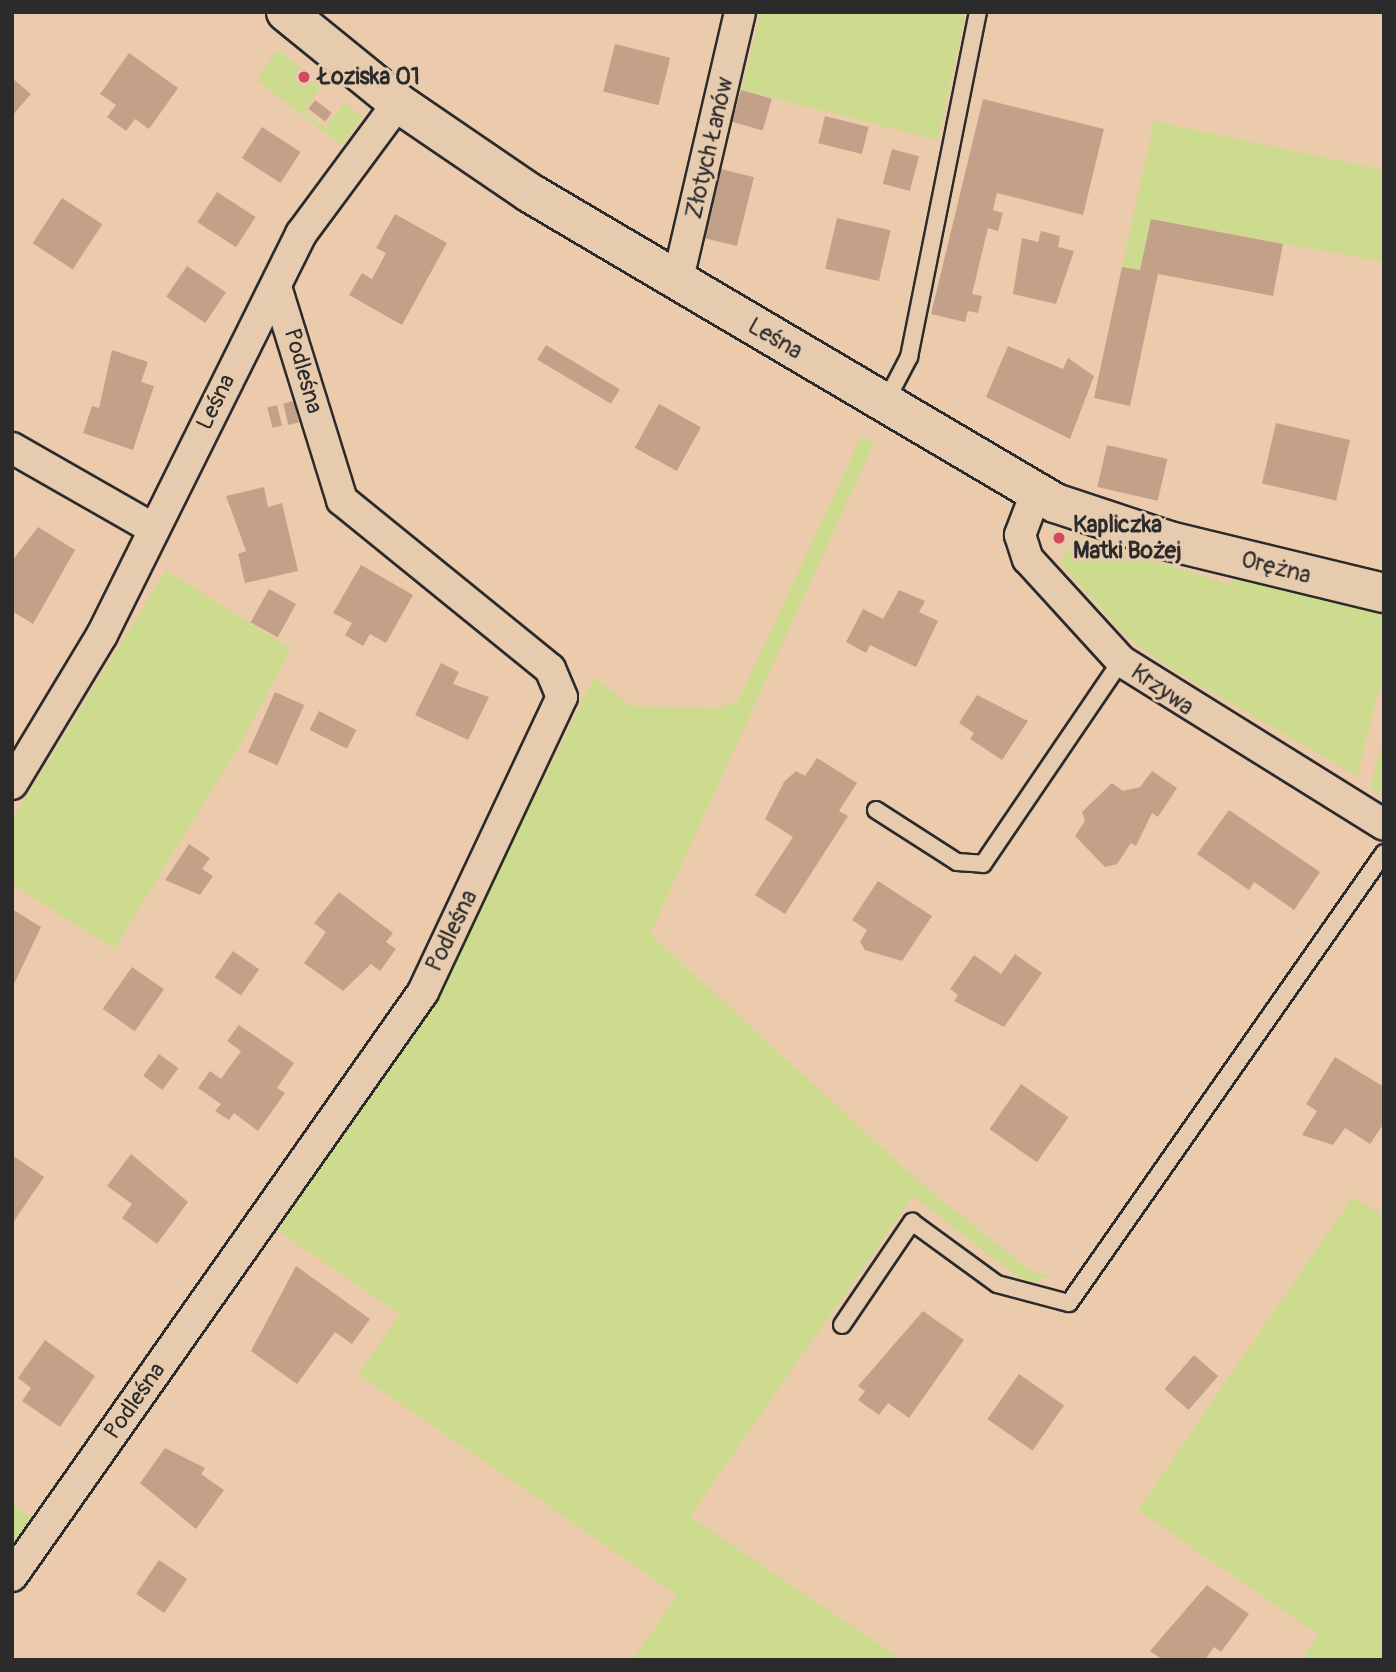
<!DOCTYPE html>
<html>
<head>
<meta charset="utf-8">
<style>
  body { margin:0 }
  #map { position:relative; width:1396px; height:1672px; overflow:hidden; background:#eccbac; font-family:Pangolin,sans-serif }
  div>[style] { position:absolute }
  [style*='--x'] { left:calc(var(--x)*1px); top:calc(var(--y)*1px); width:calc(var(--w)*1px); rotate:calc(var(--a)*1deg) }
  .green>* { inset:0; background:#cddb8e }
  .building>* { inset:0; background:#c3a188; transform-origin:0 0 }
  .roads { filter:drop-shadow(2px 0 #2b2b2b) drop-shadow(-2px 0 #2b2b2b) drop-shadow(0 2px #2b2b2b) drop-shadow(0 -2px #2b2b2b) }
  .service>* { height:16px; margin:-8px; padding:0 8px; transform-origin:8px; border-radius:8px; background:#e7cbae }
  .minor>* { height:30px; margin:-15px; padding:0 15px; transform-origin:15px; border-radius:15px; background:#e7cbae }
  .tertiary>* { height:38px; margin:-19px; padding:0 19px; transform-origin:19px; border-radius:19px; background:#e7cbae }
  .dots>* { width:19px; height:19px; translate:-50% -50%; box-sizing:border-box; border:4px solid #e7cbae; border-radius:50% }
  span { translate:-50% -50%; white-space:nowrap; text-align:center; line-height:1.15; -webkit-text-stroke:6px #e7cbae; paint-order:stroke }
  .poi-label { font-size:23px; color:#2b2b2b; font-weight:700 }
  .left { translate:0 -50%; text-align:left }
  .street-label { font-size:23px; color:#2b2b2b }
  .frame { position:absolute; inset:0; border:14px solid #2b2b2b; pointer-events:none }
</style>
</head>
<body>
<div id="map">
  <div class="green">
    <div style="clip-path:polygon(761px 12px,966px 12px,938px 140px,741px 90px)"></div>
    <div style="clip-path:polygon(277px 49px,322px 85px,304px 112px,325px 128px,344px 103px,362px 117px,342px 146px,257px 80px)"></div>
    <div style="clip-path:polygon(1154px 121px,1384px 170px,1384px 262px,1151px 219px,1140px 270px,1122px 267px)"></div>
    <div style="clip-path:polygon(861px 437px,875px 441px,650px 934px,923px 1185px,1032px 1271px,1050px 1276px,1030px 1284px,1015px 1275px,913px 1196px,690px 1516px,902px 1660px,632px 1660px,677px 1595px,358px 1374px,400px 1314px,274px 1228px,440px 989px,594px 677px,631px 706px,717px 708px,738px 701px)"></div>
    <div style="clip-path:polygon(1078px 536px,1231px 585px,1233px 574px,1384px 612px,1384px 669px,1357px 776px,1168px 667px,1124px 634px,1059px 562px)"></div>
    <div style="clip-path:polygon(166px 570px,291px 649px,238px 748px,114px 949px,12px 884px,12px 820px)"></div>
    <div style="clip-path:polygon(1384px 735px,1384px 795px,1370px 788px)"></div>
    <div style="clip-path:polygon(1353px 1196px,1384px 1217px,1384px 1660px,1302px 1660px,1319px 1635px,1138px 1510px)"></div>
    <div style="clip-path:polygon(12px 1505px,32px 1519px,12px 1547px)"></div>
  </div>
  <div class="building">
    <div style="left:615px;top:44px;width:57px;height:49px;rotate:14deg"></div>
    <div style="clip-path:polygon(129px 53px,178px 88px,149px 129px,135px 119px,126px 131px,107px 117px,116px 105px,100px 94px)"></div>
    <div style="clip-path:polygon(12px 78px,31px 94px,12px 116px)"></div>
    <div style="left:741px;top:90px;width:32px;height:33px;rotate:16deg"></div>
    <div style="clip-path:polygon(983px 99px,1104px 129px,1083px 215px,997px 193px,993px 210px,1003px 213px,998px 231px,988px 228px,972px 294px,982px 296px,978px 313px,968px 311px,965px 322px,931px 314px)"></div>
    <div style="left:315px;top:100px;width:21px;height:11px;rotate:37deg"></div>
    <div style="left:825px;top:116px;width:45px;height:28px;rotate:14deg"></div>
    <div style="left:262px;top:127px;width:46px;height:37px;rotate:33deg"></div>
    <div style="left:892px;top:149px;width:28px;height:36px;rotate:15deg"></div>
    <div style="left:721px;top:169px;width:34px;height:71px;rotate:14deg"></div>
    <div style="left:217px;top:192px;width:46px;height:36px;rotate:33deg"></div>
    <div style="left:62px;top:198px;width:48px;height:54px;rotate:33deg"></div>
    <div style="clip-path:polygon(395px 214px,447px 243px,402px 325px,349px 295px,362px 273px,372px 279px,386px 253px,376px 248px)"></div>
    <div style="left:837px;top:218px;width:55px;height:52px;rotate:13deg"></div>
    <div style="clip-path:polygon(1151px 219px,1283px 244px,1273px 296px,1158px 274px,1130px 406px,1094px 398px,1122px 267px,1140px 270px)"></div>
    <div style="clip-path:polygon(1041px 231px,1060px 236px,1058px 247px,1074px 251px,1056px 304px,1013px 294px,1022px 238px,1038px 242px)"></div>
    <div style="left:187px;top:266px;width:47px;height:37px;rotate:34deg"></div>
    <div style="left:546px;top:345px;width:86px;height:17px;rotate:31deg"></div>
    <div style="clip-path:polygon(1008px 346px,1063px 369px,1068px 358px,1094px 376px,1070px 439px,986px 397px)"></div>
    <div style="clip-path:polygon(112px 350px,148px 362px,141px 382px,154px 386px,133px 450px,83px 433px,92px 406px,99px 408px)"></div>
    <div style="left:294px;top:401px;width:22px;height:11px;rotate:77deg"></div>
    <div style="left:659px;top:404px;width:48px;height:50px;rotate:29deg"></div>
    <div style="left:277px;top:405px;width:21px;height:10px;rotate:76deg"></div>
    <div style="left:1276px;top:423px;width:76px;height:62px;rotate:13deg"></div>
    <div style="left:1107px;top:445px;width:62px;height:43px;rotate:13deg"></div>
    <div style="clip-path:polygon(264px 487px,268px 507px,282px 503px,298px 571px,245px 583px,238px 554px,246px 551px,226px 496px)"></div>
    <div style="clip-path:polygon(38px 527px,75px 550px,33px 624px,12px 611px,12px 561px)"></div>
    <div style="clip-path:polygon(361px 565px,413px 595px,386px 643px,370px 634px,363px 646px,345px 635px,352px 623px,333px 613px)"></div>
    <div style="left:269px;top:589px;width:31px;height:38px;rotate:29deg"></div>
    <div style="clip-path:polygon(899px 590px,925px 601px,919px 612px,938px 621px,916px 667px,870px 645px,866px 653px,846px 642px,863px 609px,883px 619px)"></div>
    <div style="clip-path:polygon(441px 663px,459px 672px,453px 684px,489px 697px,468px 740px,415px 715px)"></div>
    <div style="left:275px;top:692px;width:32px;height:66px;rotate:24deg"></div>
    <div style="clip-path:polygon(977px 695px,1028px 721px,1002px 760px,970px 739px,974px 733px,959px 723px)"></div>
    <div style="left:319px;top:711px;width:42px;height:21px;rotate:27deg"></div>
    <div style="clip-path:polygon(817px 758px,857px 783px,839px 811px,848px 816px,785px 914px,755px 895px,793px 837px,765px 819px,784px 782px,796px 771px,805px 776px)"></div>
    <div style="clip-path:polygon(1152px 771px,1177px 788px,1158px 817px,1152px 813px,1136px 846px,1131px 843px,1117px 864px,1105px 867px,1075px 836px,1085px 821px,1082px 812px,1112px 783px,1123px 791px,1140px 787px)"></div>
    <div style="clip-path:polygon(1229px 810px,1320px 872px,1294px 910px,1254px 882px,1249px 890px,1197px 854px)"></div>
    <div style="clip-path:polygon(189px 844px,210px 858px,202px 869px,213px 876px,200px 895px,165px 880px)"></div>
    <div style="clip-path:polygon(878px 881px,932px 916px,902px 961px,865px 950px,860px 942px,867px 930px,852px 920px)"></div>
    <div style="clip-path:polygon(339px 892px,393px 933px,386px 942px,396px 949px,380px 971px,371px 964px,343px 991px,304px 963px,326px 932px,314px 923px)"></div>
    <div style="clip-path:polygon(12px 909px,41px 927px,12px 988px)"></div>
    <div style="left:233px;top:951px;width:32px;height:32px;rotate:35deg"></div>
    <div style="clip-path:polygon(1015px 954px,1042px 973px,1004px 1027px,954px 1001px,958px 995px,950px 989px,974px 955px,1001px 974px)"></div>
    <div style="left:132px;top:967px;width:39px;height:51px;rotate:35deg"></div>
    <div style="clip-path:polygon(239px 1025px,294px 1063px,277px 1088px,285px 1093px,258px 1131px,234px 1113px,229px 1120px,215px 1111px,221px 1104px,198px 1088px,210px 1071px,221px 1079px,241px 1051px,227px 1041px)"></div>
    <div style="left:159px;top:1054px;width:24px;height:27px;rotate:36deg"></div>
    <div style="clip-path:polygon(1335px 1057px,1384px 1087px,1384px 1123px,1370px 1144px,1345px 1128px,1333px 1145px,1302px 1135px,1317px 1111px,1306px 1104px)"></div>
    <div style="left:1021px;top:1084px;width:58px;height:55px;rotate:35deg"></div>
    <div style="clip-path:polygon(131px 1154px,188px 1202px,157px 1244px,122px 1218px,132px 1204px,107px 1186px)"></div>
    <div style="clip-path:polygon(15px 1157px,44px 1177px,12px 1224px,12px 1161px)"></div>
    <div style="clip-path:polygon(296px 1266px,370px 1319px,352px 1344px,335px 1332px,297px 1384px,251px 1351px)"></div>
    <div style="clip-path:polygon(923px 1311px,964px 1340px,909px 1418px,888px 1403px,879px 1415px,858px 1400px,865px 1391px,858px 1386px)"></div>
    <div style="clip-path:polygon(45px 1340px,95px 1376px,60px 1427px,22px 1401px,31px 1388px,18px 1378px)"></div>
    <div style="left:1194px;top:1355px;width:32px;height:45px;rotate:41deg"></div>
    <div style="left:1019px;top:1374px;width:55px;height:55px;rotate:35deg"></div>
    <div style="clip-path:polygon(165px 1448px,205px 1468px,201px 1474px,224px 1490px,196px 1529px,140px 1483px)"></div>
    <div style="left:159px;top:1560px;width:34px;height:41px;rotate:34deg"></div>
    <div style="clip-path:polygon(1207px 1585px,1249px 1614px,1221px 1652px,1214px 1647px,1205px 1660px,1163px 1660px,1150px 1651px)"></div>
  </div>
  <div class="roads">
    <div class="service">
      <div style="--x:885;--y:403;--w:52;--a:-62.4"></div>
      <div style="--x:909;--y:357;--w:352;--a:-78.7"></div>
      <div style="--x:876;--y:810;--w:96;--a:32.7"></div>
      <div style="--x:957;--y:862;--w:26;--a:4"></div>
      <div style="--x:983;--y:864;--w:245;--a:-55.8"></div>
      <div style="--x:842;--y:1325;--w:125;--a:-55.8"></div>
      <div style="--x:912;--y:1222;--w:105;--a:36.1"></div>
      <div style="--x:997;--y:1284;--w:74;--a:14.8"></div>
      <div style="--x:1069;--y:1303;--w:549;--a:-55.01"></div>
    </div>
    <div class="minor">
      <div style="--x:677;--y:283;--w:278;--a:-76.9"></div>
      <div style="--x:12;--y:448;--w:163;--a:29.7"></div>
      <div style="--x:1036;--y:493;--w:45;--a:110.9"></div>
      <div style="--x:1020;--y:535;--w:25;--a:72"></div>
      <div style="--x:1028;--y:559;--w:138;--a:47.6"></div>
      <div style="--x:1121;--y:661;--w:310;--a:31.9"></div>
      <div style="--x:12;--y:784;--w:174;--a:-58.9"></div>
      <div style="--x:102;--y:635;--w:448;--a:-63.6"></div>
      <div style="--x:301;--y:234;--w:163;--a:-53.5"></div>
      <div style="--x:12;--y:1576;--w:714;--a:-54.86"></div>
      <div style="--x:423;--y:992;--w:326;--a:-64.8"></div>
      <div style="--x:562;--y:697;--w:30;--a:-113"></div>
      <div style="--x:550;--y:669;--w:268;--a:-140.9"></div>
      <div style="--x:342;--y:500;--w:223;--a:-107.2"></div>
    </div>
    <div class="tertiary">
      <div style="--x:286;--y:12;--w:144;--a:39.1"></div>
      <div style="--x:398;--y:103;--w:160;--a:34.3"></div>
      <div style="--x:530;--y:193;--w:610;--a:30.56"></div>
      <div style="--x:1055;--y:503;--w:120;--a:18.4"></div>
      <div style="--x:1169;--y:541;--w:221;--a:13.6"></div>
    </div>
  </div>
  <div class="dots">
    <div style="left:304px;top:77px;background:#d1495b"></div>
    <div style="left:1059px;top:538px;background:#d1495b"></div>
  </div>
  <div class="poi-label">
    <span class="left" style="left:318px;top:77px">Łoziska 01</span>
    <span class="left" style="left:1073px;top:538px">Kapliczka<br>Matki Bożej</span>
  </div>
  <div class="street-label">
    <span style="left:710px;top:148px;rotate:-77deg">Złotych Łanów</span>
    <span style="left:775px;top:339px;rotate:30deg">Leśna</span>
    <span style="left:303px;top:371px;rotate:74deg">Podleśna</span>
    <span style="left:216px;top:402px;rotate:-64deg">Leśna</span>
    <span style="left:1276px;top:568px;rotate:14deg">Orężna</span>
    <span style="left:1162px;top:690px;rotate:35deg">Krzywa</span>
    <span style="left:452px;top:931px;rotate:-64deg">Podleśna</span>
    <span style="left:135px;top:1401px;rotate:-55deg">Podleśna</span>
  </div>
  <div class="frame"></div>
</div>
</body>
</html>
